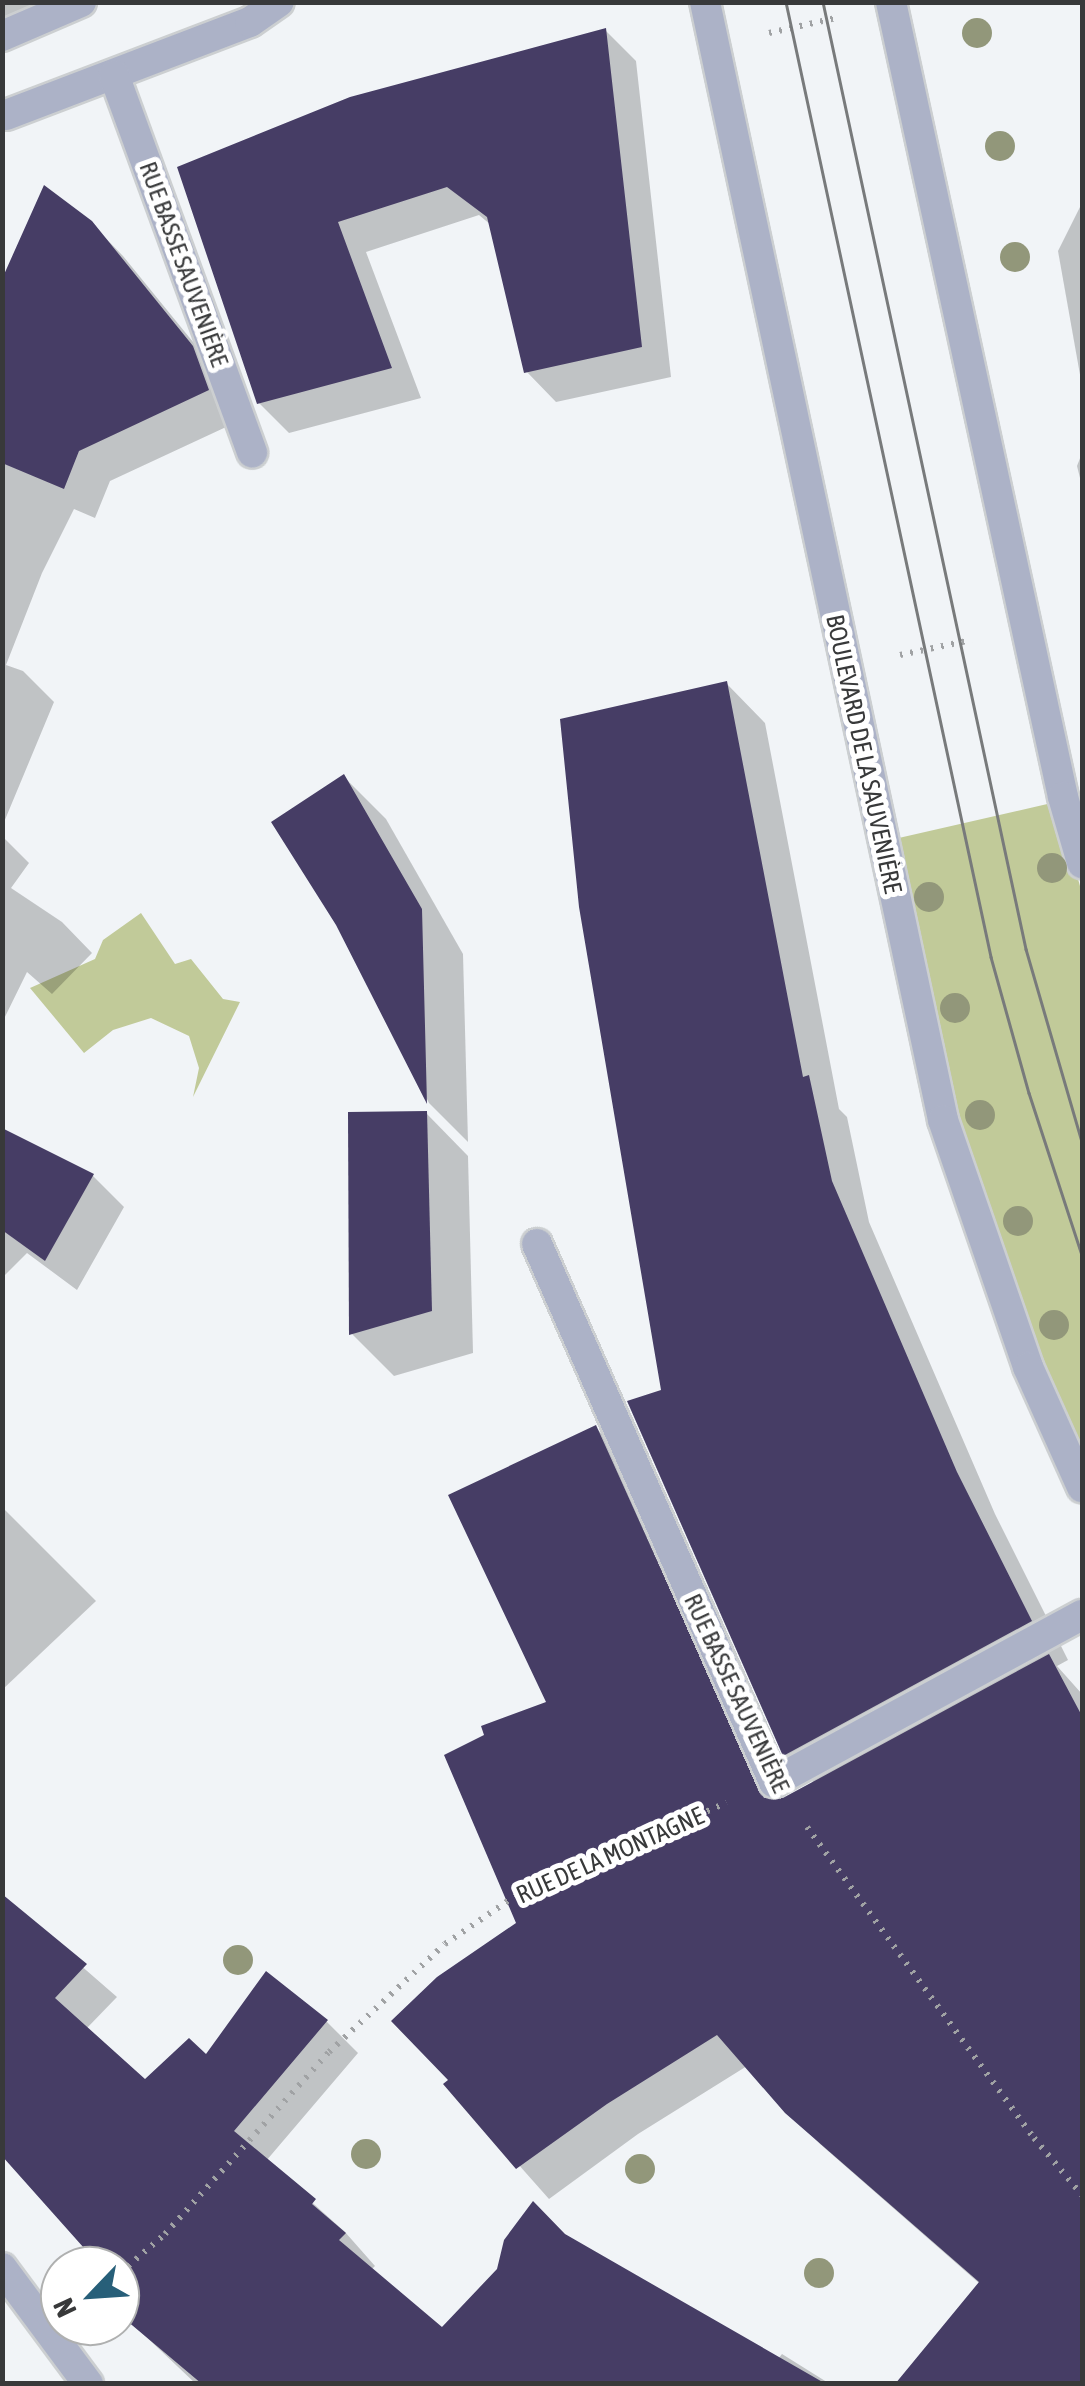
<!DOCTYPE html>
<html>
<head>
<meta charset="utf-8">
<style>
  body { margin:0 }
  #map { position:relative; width:1085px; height:2386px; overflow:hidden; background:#f1f4f7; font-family:"Asap Condensed",sans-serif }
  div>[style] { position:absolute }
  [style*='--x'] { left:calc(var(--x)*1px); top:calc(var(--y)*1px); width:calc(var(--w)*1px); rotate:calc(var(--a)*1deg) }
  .green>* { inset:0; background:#c1ca99 }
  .shadow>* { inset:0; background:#0003 }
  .building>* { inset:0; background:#463d65 }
  .path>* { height:6px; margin-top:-3px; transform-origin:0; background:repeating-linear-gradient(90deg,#a0a2a4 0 2.5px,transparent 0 10.5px) }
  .roads { filter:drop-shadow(2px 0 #cccfd1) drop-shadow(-2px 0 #cccfd1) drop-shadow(0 2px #cccfd1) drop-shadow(0 -2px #cccfd1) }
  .lane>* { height:30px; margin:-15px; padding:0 15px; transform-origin:15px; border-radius:15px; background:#acb2c7 }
  .street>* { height:30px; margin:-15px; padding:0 15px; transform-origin:15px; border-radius:15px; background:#acb2c7 }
  .tram>* { height:2.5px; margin:-1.25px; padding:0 1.25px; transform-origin:1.25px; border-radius:1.25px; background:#787a7b }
  .trees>* { width:30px; height:30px; margin:-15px; border-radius:50%; background:#92977a }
  span { translate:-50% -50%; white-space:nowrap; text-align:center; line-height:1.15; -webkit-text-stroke:10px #fff; paint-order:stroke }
  .street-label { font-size:25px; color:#38393a }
  .frame { position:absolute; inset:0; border:5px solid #38393a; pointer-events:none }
  .north { position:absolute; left:40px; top:2246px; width:100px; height:100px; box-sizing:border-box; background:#fff; border:2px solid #afb0b0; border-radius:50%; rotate:245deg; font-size:28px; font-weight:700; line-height:40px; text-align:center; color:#38393a }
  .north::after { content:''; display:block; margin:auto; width:35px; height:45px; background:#275f79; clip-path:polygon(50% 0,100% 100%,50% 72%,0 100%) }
</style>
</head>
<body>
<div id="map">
  <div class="green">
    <div style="clip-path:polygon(1056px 802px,1082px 893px,1082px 1464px,1036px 1365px,949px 1118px,890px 840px)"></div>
    <div style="clip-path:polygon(141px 913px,175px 964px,191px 959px,223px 999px,240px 1002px,193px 1097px,199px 1068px,189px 1036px,151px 1018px,113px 1030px,84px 1053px,30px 988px,95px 959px,103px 940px)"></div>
  </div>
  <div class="shadow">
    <div style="clip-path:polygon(2px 2px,75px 2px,2px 28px)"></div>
    <div style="clip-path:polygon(606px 31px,636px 61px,671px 377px,556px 402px,526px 371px,491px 225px,479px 215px,366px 252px,421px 398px,289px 433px,259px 403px,181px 168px)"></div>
    <div style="clip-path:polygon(1082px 203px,1082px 386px,1058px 251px)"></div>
    <div style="clip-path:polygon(91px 223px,123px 256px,224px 380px,239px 421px,110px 481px,95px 518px,74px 509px,42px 573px,6px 665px,23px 671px,54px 702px,2px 827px,2px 285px)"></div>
    <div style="clip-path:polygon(1082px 453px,1082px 486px,1077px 466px)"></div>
    <div style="clip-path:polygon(727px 684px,765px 723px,839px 1109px,847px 1117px,869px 1222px,995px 1514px,1068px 1660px,1057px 1666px,1082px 1694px,1082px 2384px,898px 2384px,980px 2284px,820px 2144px,747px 2066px,638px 2134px,549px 2199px,447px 2084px,520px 1924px,550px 1703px,596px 1428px,627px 1459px,777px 1801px,813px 1782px,785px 1754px,664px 1392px)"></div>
    <div style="clip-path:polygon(344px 777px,386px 819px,463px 954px,468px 1142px,429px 1103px,338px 923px)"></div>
    <div style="clip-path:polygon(2px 836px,29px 863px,11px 888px,62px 922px,92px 953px,52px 994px,27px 972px,2px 1023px)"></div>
    <div style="clip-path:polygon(426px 1113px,468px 1156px,473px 1353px,394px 1376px,352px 1334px)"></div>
    <div style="clip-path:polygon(2px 1131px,93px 1176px,124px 1207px,77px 1290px,27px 1253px,2px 1278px)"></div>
    <div style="clip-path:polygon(2px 1507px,96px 1601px,2px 1690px)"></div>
    <div style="clip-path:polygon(2px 1897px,117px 1997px,86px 2029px,145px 2082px,206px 2058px,266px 1975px,327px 2022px,358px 2053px,266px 2161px,345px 2232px,375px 2266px,371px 2270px,442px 2331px,565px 2237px,778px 2359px,782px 2354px,830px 2384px,196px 2384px,120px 2312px,120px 2266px,103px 2266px)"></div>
  </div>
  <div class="building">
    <div style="clip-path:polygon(606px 28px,642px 347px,524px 373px,487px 217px,447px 187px,338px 222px,392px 368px,257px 404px,177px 167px,350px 97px)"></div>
    <div style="clip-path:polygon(44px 185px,92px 221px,193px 346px,209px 390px,79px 451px,64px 489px,2px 463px,2px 279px)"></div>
    <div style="clip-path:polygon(727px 681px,803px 1077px,809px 1075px,832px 1181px,957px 1472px,1032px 1621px,783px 1756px,627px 1401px,661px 1390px,579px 907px,560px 719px)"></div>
    <div style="clip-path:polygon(344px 774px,422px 909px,427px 1104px,336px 925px,271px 822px)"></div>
    <div style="clip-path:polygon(427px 1111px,432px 1311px,349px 1335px,348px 1112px)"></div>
    <div style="clip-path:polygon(2px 1128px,94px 1174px,45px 1261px,2px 1230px)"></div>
    <div style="clip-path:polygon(596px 1425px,764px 1798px,783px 1798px,1049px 1654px,1082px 1716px,1082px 2384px,895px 2384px,979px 2282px,785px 2113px,717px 2035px,607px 2104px,516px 2169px,443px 2084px,448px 2080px,391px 2021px,437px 1977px,516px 1923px,444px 1755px,484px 1735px,481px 1726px,546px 1702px,448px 1495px)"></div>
    <div style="clip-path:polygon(2px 1894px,87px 1964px,55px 1998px,145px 2079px,189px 2038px,206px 2054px,266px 1971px,328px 2020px,234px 2131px,316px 2199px,312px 2204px,346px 2233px,339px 2240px,442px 2327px,497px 2269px,504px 2240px,533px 2201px,565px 2234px,826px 2384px,202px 2384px,120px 2315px,120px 2266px,100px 2266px,2px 2156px)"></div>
  </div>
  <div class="path">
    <div style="--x:769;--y:33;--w:73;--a:-12.7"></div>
    <div style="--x:900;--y:655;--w:73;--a:-11.9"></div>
    <div style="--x:807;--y:1827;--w:385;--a:53.9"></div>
    <div style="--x:1034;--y:2138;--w:75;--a:49.9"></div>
    <div style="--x:120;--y:2273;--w:60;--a:-40.9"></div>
    <div style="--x:165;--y:2234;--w:245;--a:-48"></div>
    <div style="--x:329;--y:2052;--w:158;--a:-43"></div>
    <div style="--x:445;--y:1944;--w:85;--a:-34.4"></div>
    <div style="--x:515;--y:1896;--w:231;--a:-23.8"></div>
  </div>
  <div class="roads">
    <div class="lane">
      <div style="--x:6;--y:115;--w:261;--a:-20.9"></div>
      <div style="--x:250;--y:22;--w:35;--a:-35"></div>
      <div style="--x:537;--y:1244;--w:588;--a:66.23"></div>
      <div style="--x:774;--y:1782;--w:350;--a:-28.5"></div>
    </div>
    <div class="street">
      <div style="--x:705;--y:2;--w:1143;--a:77.98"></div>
      <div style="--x:943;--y:1120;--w:261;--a:71"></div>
      <div style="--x:1028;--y:1367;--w:132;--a:65.8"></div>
      <div style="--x:891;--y:2;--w:813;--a:77.79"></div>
      <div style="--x:1063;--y:797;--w:69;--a:73.9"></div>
      <div style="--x:2;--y:36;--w:86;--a:-23.3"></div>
      <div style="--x:114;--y:75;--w:402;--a:69.9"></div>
      <div style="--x:2;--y:2268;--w:144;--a:53.4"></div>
    </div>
  </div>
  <div class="tram">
    <div style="--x:786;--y:2;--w:977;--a:77.88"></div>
    <div style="--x:991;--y:957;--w:141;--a:74.4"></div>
    <div style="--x:1029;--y:1093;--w:170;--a:71.9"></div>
    <div style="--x:823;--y:2;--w:969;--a:77.9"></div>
    <div style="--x:1026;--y:949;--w:201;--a:73.8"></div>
  </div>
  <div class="trees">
    <div style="left:977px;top:33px"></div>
    <div style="left:1000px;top:146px"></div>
    <div style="left:1015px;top:257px"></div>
    <div style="left:1052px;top:868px"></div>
    <div style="left:929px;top:897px"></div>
    <div style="left:955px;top:1008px"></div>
    <div style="left:980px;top:1115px"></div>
    <div style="left:1018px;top:1221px"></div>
    <div style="left:1054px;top:1325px"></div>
    <div style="left:238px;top:1960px"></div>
    <div style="left:366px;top:2154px"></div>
    <div style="left:640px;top:2169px"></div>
    <div style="left:819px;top:2273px"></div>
  </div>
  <div class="street-label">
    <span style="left:184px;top:264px;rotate:70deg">RUE BASSE SAUVENIÈRE</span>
    <span style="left:864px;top:754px;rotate:78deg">BOULEVARD DE LA SAUVENIÈRE</span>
    <span style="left:737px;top:1693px;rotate:65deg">RUE BASSE SAUVENIÈRE</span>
    <span style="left:610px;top:1855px;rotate:-24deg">RUE DE LA MONTAGNE</span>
  </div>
  <div class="frame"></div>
  <div class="north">N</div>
</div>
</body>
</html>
